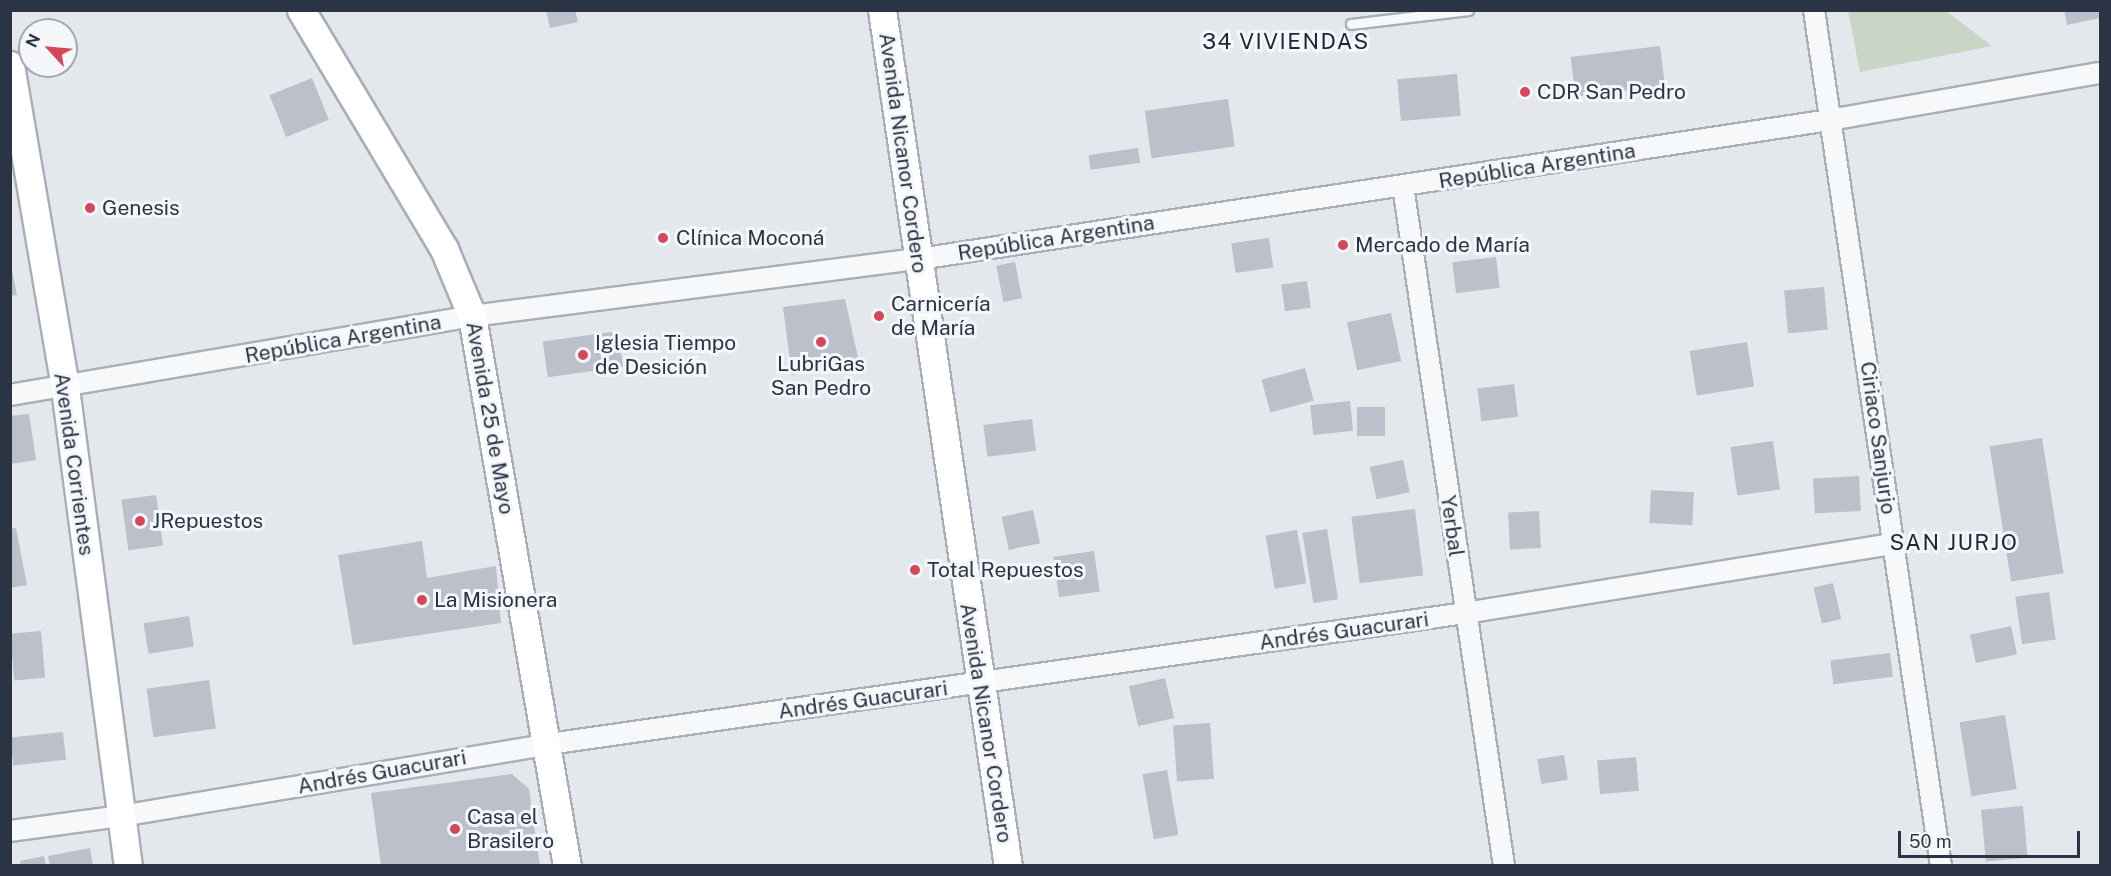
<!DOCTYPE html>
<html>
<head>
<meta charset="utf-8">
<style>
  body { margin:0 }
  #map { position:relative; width:2111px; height:876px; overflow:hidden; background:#e4e7ec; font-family:"Public Sans",sans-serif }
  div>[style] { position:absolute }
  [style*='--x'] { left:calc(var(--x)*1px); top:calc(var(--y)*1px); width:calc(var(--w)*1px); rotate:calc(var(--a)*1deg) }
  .green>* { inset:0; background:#c9d6c5 }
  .building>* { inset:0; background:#bbc0ca; transform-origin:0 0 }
  .roads { filter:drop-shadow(2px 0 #a9aeb7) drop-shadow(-2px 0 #a9aeb7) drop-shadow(0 2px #a9aeb7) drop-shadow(0 -2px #a9aeb7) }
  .service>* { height:9px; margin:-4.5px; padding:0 4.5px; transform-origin:4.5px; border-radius:4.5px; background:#f7f8fa }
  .minor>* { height:20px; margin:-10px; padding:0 10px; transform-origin:10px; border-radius:10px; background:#f7f8fa }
  .secondary>* { height:27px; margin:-13.5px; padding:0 13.5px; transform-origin:13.5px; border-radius:13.5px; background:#fff }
  .dots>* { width:16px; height:16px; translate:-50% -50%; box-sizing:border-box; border:3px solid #f4f6f9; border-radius:50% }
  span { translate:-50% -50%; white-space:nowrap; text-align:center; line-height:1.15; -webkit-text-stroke:6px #f4f6f9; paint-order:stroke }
  .poi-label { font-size:21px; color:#2b3445 }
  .left { translate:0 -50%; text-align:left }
  .street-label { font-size:21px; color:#2b3445 }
  .neighbourhood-label { font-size:22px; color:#1d2536; letter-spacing:1.5px }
  .frame { position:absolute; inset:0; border:12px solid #2b3445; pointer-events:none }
  .north { position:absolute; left:18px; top:18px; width:60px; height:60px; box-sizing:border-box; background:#f4f6f9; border:2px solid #a4a8b1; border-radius:50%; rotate:296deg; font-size:16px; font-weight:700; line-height:24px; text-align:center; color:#2b3445 }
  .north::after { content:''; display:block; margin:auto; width:21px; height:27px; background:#d1495b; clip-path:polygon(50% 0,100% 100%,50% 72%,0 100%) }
  .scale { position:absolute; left:1898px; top:831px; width:182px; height:27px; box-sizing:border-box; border:3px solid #2b3445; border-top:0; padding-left:8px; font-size:18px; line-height:21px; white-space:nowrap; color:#2b3445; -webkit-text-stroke:4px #f4f6f9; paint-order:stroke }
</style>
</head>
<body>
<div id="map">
  <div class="green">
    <div style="clip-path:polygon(1848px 11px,1946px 11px,1992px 46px,1860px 72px)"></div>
  </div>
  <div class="building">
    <div style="clip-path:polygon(546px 10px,575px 10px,578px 22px,550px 28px)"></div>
    <div style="clip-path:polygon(2064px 10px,2100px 10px,2100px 18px,2067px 25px)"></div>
    <div style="left:1660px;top:46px;width:40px;height:90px;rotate:83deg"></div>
    <div style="left:1457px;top:74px;width:42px;height:60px;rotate:85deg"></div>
    <div style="left:312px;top:78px;width:45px;height:46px;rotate:68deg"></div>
    <div style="left:1228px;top:99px;width:48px;height:84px;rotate:82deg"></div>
    <div style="left:1138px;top:148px;width:15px;height:50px;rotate:82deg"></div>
    <div style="left:1269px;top:238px;width:30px;height:38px;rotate:82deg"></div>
    <div style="left:1496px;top:257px;width:31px;height:44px;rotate:83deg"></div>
    <div style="clip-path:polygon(10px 261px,17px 295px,10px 296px)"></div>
    <div style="left:1015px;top:262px;width:37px;height:19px;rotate:79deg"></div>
    <div style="left:1307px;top:281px;width:27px;height:26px;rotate:82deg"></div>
    <div style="left:1824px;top:287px;width:43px;height:40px;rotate:85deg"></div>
    <div style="clip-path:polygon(845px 299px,859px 362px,792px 375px,783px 307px)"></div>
    <div style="left:1391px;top:313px;width:49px;height:45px;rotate:78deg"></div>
    <div style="left:618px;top:331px;width:36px;height:76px;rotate:82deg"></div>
    <div style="left:1747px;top:342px;width:45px;height:58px;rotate:81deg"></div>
    <div style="left:1305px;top:368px;width:34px;height:45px;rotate:75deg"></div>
    <div style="left:1514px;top:384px;width:33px;height:37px;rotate:83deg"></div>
    <div style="left:1350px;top:401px;width:30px;height:40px;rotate:84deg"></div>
    <div style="left:1385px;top:407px;width:29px;height:28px;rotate:90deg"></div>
    <div style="clip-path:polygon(29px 414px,36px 460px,10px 464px,10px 416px)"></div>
    <div style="left:1032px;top:419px;width:32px;height:49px;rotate:83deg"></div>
    <div style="left:2042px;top:438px;width:137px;height:53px;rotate:81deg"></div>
    <div style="left:1773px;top:441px;width:49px;height:43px;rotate:82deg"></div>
    <div style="left:1403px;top:460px;width:33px;height:34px;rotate:78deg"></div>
    <div style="left:1859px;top:476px;width:35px;height:46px;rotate:87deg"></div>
    <div style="left:1651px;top:490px;width:43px;height:33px;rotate:3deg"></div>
    <div style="left:156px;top:495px;width:51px;height:35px;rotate:82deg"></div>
    <div style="left:1415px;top:509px;width:67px;height:64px;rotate:83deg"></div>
    <div style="left:1033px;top:510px;width:34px;height:32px;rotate:78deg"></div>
    <div style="left:1539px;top:511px;width:37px;height:31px;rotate:87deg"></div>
    <div style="clip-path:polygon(16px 528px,27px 585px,10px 588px,10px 529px)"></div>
    <div style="left:1327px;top:529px;width:71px;height:25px;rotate:81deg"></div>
    <div style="left:1297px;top:530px;width:54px;height:32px;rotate:80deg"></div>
    <div style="clip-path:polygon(422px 541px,427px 578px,496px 566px,501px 623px,353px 645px,338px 555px)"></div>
    <div style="left:1094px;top:551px;width:41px;height:41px;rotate:82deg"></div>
    <div style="left:1833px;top:583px;width:37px;height:20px;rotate:77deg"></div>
    <div style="left:2049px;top:592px;width:48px;height:34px;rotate:82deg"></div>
    <div style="left:189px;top:616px;width:31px;height:46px;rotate:81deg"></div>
    <div style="left:2011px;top:626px;width:29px;height:42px;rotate:78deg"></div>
    <div style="left:41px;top:631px;width:47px;height:31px;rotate:85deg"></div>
    <div style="left:1890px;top:653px;width:24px;height:60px;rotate:83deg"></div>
    <div style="left:1165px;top:678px;width:41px;height:37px;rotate:77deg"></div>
    <div style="left:209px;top:680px;width:49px;height:63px;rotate:82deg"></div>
    <div style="left:2005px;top:715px;width:75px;height:46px;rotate:81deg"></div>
    <div style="left:1210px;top:723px;width:56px;height:37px;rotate:86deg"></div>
    <div style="left:63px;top:732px;width:28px;height:53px;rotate:84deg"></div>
    <div style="left:1564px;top:755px;width:25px;height:27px;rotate:81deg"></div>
    <div style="left:1636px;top:757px;width:34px;height:39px;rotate:85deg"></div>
    <div style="left:1167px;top:770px;width:66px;height:25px;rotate:80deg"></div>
    <div style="clip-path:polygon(512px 774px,529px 789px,540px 866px,381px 866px,371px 793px)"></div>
    <div style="left:2023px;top:806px;width:52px;height:42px;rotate:85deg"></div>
    <div style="clip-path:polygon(90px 848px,93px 866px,50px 866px,48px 856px)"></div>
    <div style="clip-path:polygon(44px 856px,46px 866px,21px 866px,20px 861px)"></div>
  </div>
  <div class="roads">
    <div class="service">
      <div style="--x:1351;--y:24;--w:118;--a:-6.8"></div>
    </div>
    <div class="minor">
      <div style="--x:1814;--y:10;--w:865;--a:81.56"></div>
      <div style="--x:1403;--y:186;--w:687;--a:81.55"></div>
      <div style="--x:10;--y:395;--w:469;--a:-9.7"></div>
      <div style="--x:472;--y:316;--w:451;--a:-7.3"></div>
      <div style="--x:919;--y:259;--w:922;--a:-8.68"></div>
      <div style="--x:1830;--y:120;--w:274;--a:-9.9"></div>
      <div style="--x:10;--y:831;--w:112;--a:-7.7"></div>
      <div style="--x:121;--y:816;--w:434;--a:-9.5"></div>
      <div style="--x:549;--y:744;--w:925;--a:-8.14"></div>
      <div style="--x:1465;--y:613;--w:434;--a:-9.2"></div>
    </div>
    <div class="secondary">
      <div style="--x:301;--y:10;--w:279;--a:59.1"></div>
      <div style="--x:444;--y:249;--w:73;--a:67.3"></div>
      <div style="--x:472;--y:316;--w:558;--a:80.2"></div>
      <div style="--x:882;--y:10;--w:865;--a:81.63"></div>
      <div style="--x:10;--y:65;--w:328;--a:80.3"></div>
      <div style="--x:65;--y:388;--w:482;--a:82.5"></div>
    </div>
  </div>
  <div class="dots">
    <div style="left:1525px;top:92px;background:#d1495b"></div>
    <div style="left:90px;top:208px;background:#d1495b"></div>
    <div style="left:663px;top:238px;background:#d1495b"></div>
    <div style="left:1343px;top:245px;background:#d1495b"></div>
    <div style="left:879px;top:316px;background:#d1495b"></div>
    <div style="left:821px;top:342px;background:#d1495b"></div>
    <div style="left:583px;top:355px;background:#d1495b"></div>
    <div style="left:140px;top:521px;background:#d1495b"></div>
    <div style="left:915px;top:570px;background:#d1495b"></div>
    <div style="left:422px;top:600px;background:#d1495b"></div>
    <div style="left:455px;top:829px;background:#d1495b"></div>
  </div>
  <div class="poi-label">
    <span class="left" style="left:1537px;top:92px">CDR San Pedro</span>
    <span class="left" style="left:102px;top:208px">Genesis</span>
    <span class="left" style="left:676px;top:238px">Clínica Moconá</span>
    <span class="left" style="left:1355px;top:245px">Mercado de María</span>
    <span class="left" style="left:891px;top:316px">Carnicería<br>de María</span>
    <span class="left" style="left:595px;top:355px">Iglesia Tiempo<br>de Desición</span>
    <span style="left:821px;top:376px">LubriGas<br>San Pedro</span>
    <span class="left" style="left:152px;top:521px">JRepuestos</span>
    <span class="left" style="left:927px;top:570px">Total Repuestos</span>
    <span class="left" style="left:434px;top:600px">La Misionera</span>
    <span class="left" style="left:467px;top:829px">Casa el<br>Brasilero</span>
  </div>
  <div class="street-label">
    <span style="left:903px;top:153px;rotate:82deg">Avenida Nicanor Cordero</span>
    <span style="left:1537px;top:166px;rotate:-9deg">República Argentina</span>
    <span style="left:1056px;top:238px;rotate:-9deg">República Argentina</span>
    <span style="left:343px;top:339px;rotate:-10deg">República Argentina</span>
    <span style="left:490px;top:418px;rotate:80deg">Avenida 25 de Mayo</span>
    <span style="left:1878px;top:438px;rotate:82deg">Ciriaco Sanjurjo</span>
    <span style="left:74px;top:464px;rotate:82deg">Avenida Corrientes</span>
    <span style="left:1452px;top:526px;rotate:82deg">Yerbal</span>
    <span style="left:1344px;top:631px;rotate:-8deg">Andrés Guacurari</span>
    <span style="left:863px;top:700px;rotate:-8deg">Andrés Guacurari</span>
    <span style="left:986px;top:723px;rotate:81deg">Avenida Nicanor Cordero</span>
    <span style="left:382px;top:772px;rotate:-10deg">Andrés Guacurari</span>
  </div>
  <div class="neighbourhood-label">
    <span style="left:1286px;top:42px">34 VIVIENDAS</span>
    <span style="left:1954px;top:543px">SAN JURJO</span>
  </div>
  <div class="frame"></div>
  <div class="north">N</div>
  <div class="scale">50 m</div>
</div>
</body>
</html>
